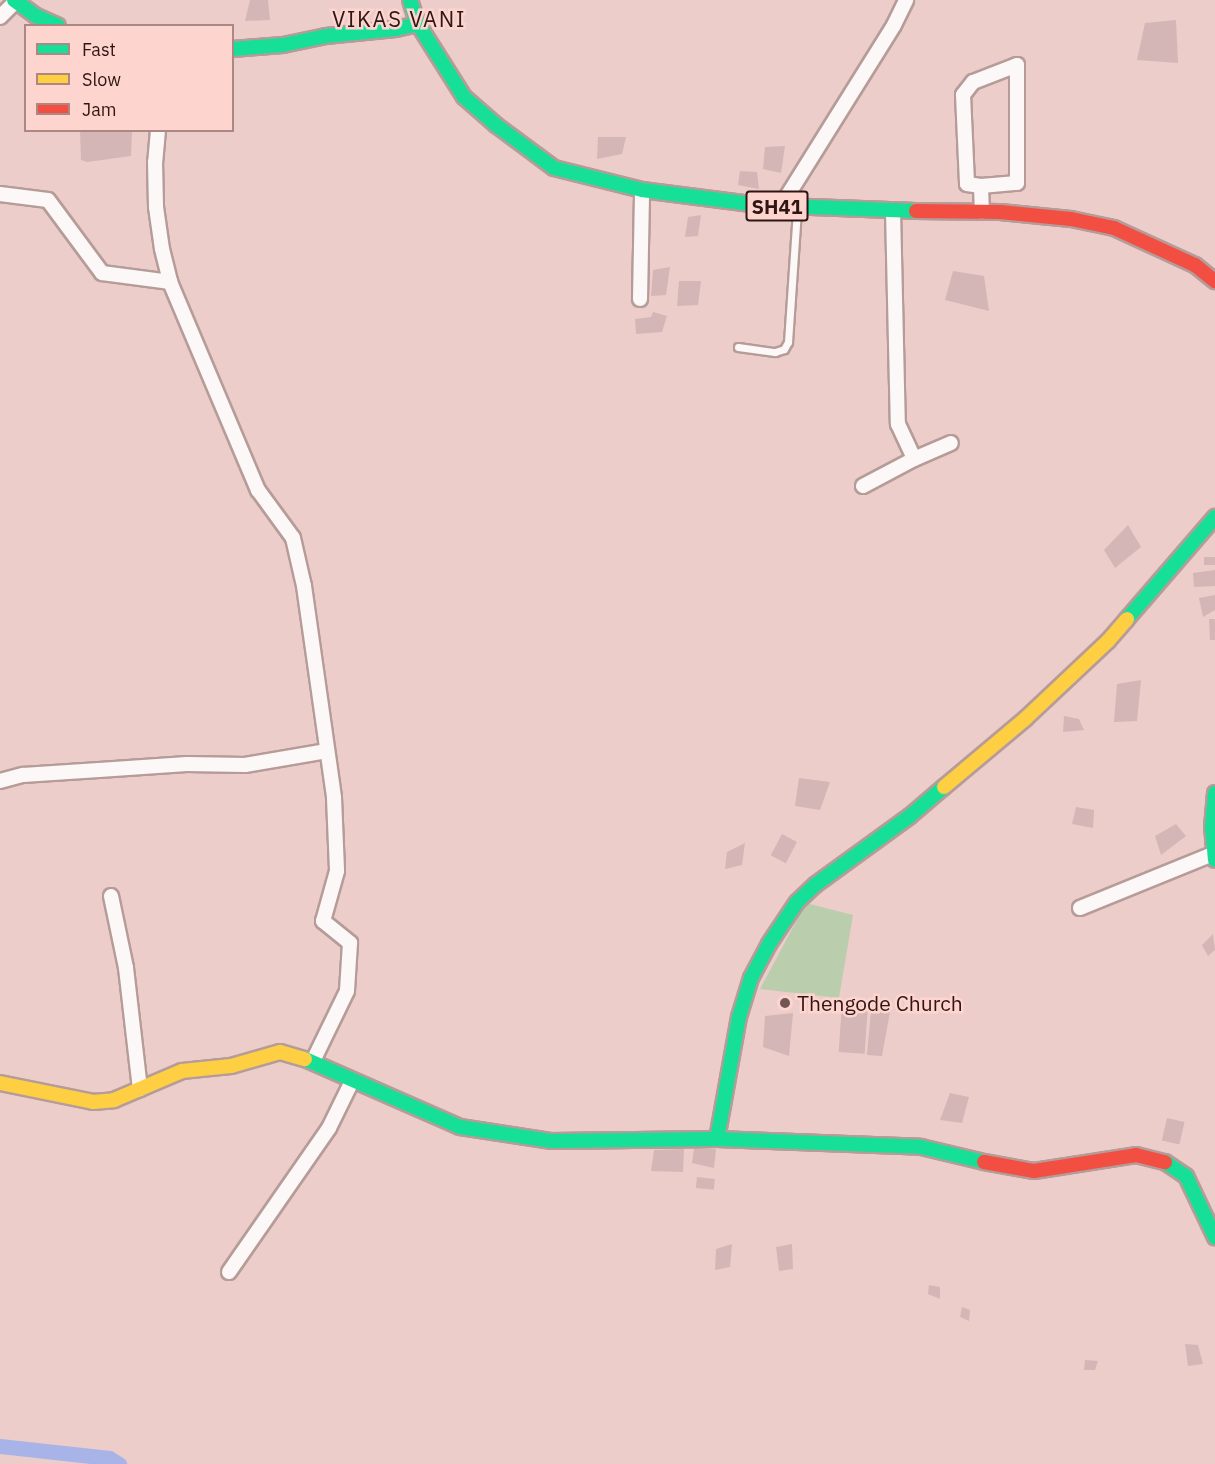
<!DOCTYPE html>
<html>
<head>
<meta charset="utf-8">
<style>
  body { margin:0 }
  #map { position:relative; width:1215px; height:1464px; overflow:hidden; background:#eccdc9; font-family:"IBM Plex Sans",sans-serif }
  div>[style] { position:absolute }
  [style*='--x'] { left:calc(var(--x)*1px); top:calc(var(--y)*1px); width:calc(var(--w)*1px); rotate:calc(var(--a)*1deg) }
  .green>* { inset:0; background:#baceae }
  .canal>* { height:15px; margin:-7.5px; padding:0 7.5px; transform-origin:7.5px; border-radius:7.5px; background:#a8b4e7 }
  .building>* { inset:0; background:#d4b6b7; transform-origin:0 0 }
  .roads { filter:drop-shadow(2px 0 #b69c99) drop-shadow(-2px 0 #b69c99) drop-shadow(0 2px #b69c99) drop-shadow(0 -2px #b69c99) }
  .lane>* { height:7px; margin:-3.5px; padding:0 3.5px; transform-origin:3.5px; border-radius:3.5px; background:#fcf8f7 }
  .street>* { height:14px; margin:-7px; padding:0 7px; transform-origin:7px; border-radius:7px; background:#fcf8f7 }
  .fast>* { height:14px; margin:-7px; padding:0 7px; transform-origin:7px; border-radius:7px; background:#16e098 }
  .slow>* { height:14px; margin:-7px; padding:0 7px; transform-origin:7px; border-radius:7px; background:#ffcf43 }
  .jam>* { height:14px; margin:-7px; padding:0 7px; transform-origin:7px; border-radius:7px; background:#f24e42 }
  .dots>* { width:16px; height:16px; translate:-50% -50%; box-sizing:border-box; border:3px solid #fed4ce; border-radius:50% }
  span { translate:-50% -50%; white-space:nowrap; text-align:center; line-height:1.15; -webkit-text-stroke:5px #fed4ce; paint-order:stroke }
  .shield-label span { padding:2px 4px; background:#fed4ce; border:2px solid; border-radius:4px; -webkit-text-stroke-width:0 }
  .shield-label { font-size:20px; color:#2f1614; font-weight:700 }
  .poi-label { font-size:21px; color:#2f1614 }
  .left { translate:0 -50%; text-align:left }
  .neighbourhood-label { font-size:22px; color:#2f1614; letter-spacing:1.5px }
  .legend { position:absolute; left:24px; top:24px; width:210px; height:108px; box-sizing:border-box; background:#fed4ce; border:2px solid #ab8884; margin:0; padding:8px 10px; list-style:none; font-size:18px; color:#2f1614 }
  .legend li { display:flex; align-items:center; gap:12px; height:30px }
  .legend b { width:30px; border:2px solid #ab8884 }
</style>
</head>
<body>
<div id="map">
  <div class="green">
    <div style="clip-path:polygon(806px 903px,853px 915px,839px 998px,760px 989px)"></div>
  </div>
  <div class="canal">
    <div style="--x:0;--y:1446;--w:110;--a:6.3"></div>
    <div style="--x:109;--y:1458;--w:12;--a:31"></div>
  </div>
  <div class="building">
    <div style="clip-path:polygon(250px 0,268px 0,270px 20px,245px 21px)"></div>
    <div style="clip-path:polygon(1176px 20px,1178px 63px,1137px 60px,1145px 23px)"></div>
    <div style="clip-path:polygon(80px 130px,132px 130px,131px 156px,87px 162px,81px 160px)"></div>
    <div style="clip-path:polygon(598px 137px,626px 137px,622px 154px,597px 159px)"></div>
    <div style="clip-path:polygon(785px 146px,781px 173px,763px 169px,765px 147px)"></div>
    <div style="clip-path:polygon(740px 171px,757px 172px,759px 189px,738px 185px)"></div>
    <div style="clip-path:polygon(701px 215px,698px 236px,685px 237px,688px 217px)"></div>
    <div style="clip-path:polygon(670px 267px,666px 295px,651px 296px,653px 270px)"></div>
    <div style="clip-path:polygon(953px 271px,984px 276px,989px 311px,945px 300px)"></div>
    <div style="clip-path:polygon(679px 281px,701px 281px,698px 305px,677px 306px)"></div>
    <div style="clip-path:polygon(653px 312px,667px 316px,662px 332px,636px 334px,635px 319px,651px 317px)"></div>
    <div style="clip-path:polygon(1128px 525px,1141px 547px,1115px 568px,1104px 550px)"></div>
    <div style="left:1204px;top:557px;width:11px;height:8px"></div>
    <div style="clip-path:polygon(1215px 570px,1215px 586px,1194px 587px,1193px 573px)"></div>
    <div style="clip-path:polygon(1215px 595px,1215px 610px,1203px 617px,1199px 598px)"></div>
    <div style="clip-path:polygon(1209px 619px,1215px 619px,1215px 640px,1210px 640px)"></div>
    <div style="clip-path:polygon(1141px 680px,1137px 721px,1114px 722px,1117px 684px)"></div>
    <div style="clip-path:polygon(1064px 716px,1079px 719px,1084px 730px,1063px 732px)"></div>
    <div style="clip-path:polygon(799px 778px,830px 782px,820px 810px,795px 806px)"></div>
    <div style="clip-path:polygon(1076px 807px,1094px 810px,1093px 828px,1072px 824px)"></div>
    <div style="clip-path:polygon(1176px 824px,1186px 836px,1161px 855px,1155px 836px)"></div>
    <div style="left:782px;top:834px;width:17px;height:24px;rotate:28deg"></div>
    <div style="clip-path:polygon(745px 843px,742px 865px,725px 869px,727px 852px)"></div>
    <div style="clip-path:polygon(1213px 934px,1215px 950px,1208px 956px,1202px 945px)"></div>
    <div style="left:842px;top:1004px;width:26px;height:48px;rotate:4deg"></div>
    <div style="clip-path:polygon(871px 1011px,890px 1012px,882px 1056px,867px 1055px)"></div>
    <div style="clip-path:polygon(793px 1013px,789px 1056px,763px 1047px,765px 1016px)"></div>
    <div style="clip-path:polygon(950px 1093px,969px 1097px,962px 1123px,940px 1120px)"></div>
    <div style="left:1167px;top:1118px;width:18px;height:23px;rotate:13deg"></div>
    <div style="clip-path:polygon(694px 1148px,716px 1149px,714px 1168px,692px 1163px)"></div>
    <div style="clip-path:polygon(684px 1149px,683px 1172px,651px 1171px,654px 1150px)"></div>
    <div style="left:697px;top:1177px;width:18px;height:11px;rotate:6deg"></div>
    <div style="clip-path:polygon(732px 1244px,730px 1267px,715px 1270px,716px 1249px)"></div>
    <div style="clip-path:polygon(792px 1244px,793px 1269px,779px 1271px,776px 1247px)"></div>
    <div style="clip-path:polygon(929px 1285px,940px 1287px,940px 1299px,928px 1294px)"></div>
    <div style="clip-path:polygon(962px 1307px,970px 1310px,969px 1321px,960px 1317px)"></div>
    <div style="clip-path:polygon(1185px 1344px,1198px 1345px,1203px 1364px,1188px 1366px)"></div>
    <div style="clip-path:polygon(1085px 1360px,1098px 1361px,1095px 1370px,1084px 1370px)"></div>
  </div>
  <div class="roads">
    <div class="lane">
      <div style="--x:738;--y:347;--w:37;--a:8"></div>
      <div style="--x:775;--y:352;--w:9;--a:-18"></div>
      <div style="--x:784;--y:349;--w:8;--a:-60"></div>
      <div style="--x:788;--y:342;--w:133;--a:-86.1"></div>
    </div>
    <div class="street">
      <div style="--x:0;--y:17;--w:23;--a:-45"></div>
      <div style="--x:158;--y:130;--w:32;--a:95"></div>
      <div style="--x:155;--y:162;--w:45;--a:88.7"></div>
      <div style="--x:156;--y:207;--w:42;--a:81.9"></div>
      <div style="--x:162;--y:249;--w:34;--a:76"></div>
      <div style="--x:170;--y:282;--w:226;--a:67.1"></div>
      <div style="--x:258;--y:490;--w:59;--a:53.9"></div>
      <div style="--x:293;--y:538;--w:49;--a:77.1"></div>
      <div style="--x:304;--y:586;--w:214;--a:81.9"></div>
      <div style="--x:334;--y:798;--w:73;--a:87.6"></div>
      <div style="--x:337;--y:871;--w:52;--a:105.6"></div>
      <div style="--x:323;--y:921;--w:35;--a:39"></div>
      <div style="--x:350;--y:943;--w:48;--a:93.6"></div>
      <div style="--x:347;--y:991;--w:78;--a:115.9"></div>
      <div style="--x:981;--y:186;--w:36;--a:-5"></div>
      <div style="--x:1017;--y:183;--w:118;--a:-90"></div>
      <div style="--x:1017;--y:65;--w:47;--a:158.9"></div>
      <div style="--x:973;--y:82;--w:16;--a:128"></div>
      <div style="--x:963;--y:95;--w:89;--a:87.4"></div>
      <div style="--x:967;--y:184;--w:14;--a:8"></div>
      <div style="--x:981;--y:186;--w:26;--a:88"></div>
      <div style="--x:0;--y:194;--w:48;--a:7.1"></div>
      <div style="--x:48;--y:200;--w:91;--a:53.5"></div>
      <div style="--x:102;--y:273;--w:69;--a:7.5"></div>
      <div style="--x:781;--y:206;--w:213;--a:-58"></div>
      <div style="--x:894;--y:25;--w:28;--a:-64"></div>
      <div style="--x:893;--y:211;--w:213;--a:88.7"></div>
      <div style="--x:898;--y:424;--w:38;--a:65"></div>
      <div style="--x:914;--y:459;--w:40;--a:-23.4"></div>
      <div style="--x:640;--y:299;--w:109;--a:-88.9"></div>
      <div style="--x:863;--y:486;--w:58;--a:-27.9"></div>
      <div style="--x:0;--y:781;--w:24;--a:-15"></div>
      <div style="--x:23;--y:775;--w:76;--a:-3.8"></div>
      <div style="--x:99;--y:770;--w:88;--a:-3.9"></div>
      <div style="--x:187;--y:764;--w:58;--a:1"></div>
      <div style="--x:245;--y:765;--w:83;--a:-9.7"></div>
      <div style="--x:111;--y:896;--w:74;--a:78.2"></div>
      <div style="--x:126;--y:968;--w:122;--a:83.4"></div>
      <div style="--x:1080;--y:908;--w:144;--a:-22.1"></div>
      <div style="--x:229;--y:1272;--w:175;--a:-55.2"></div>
      <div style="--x:329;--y:1128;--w:52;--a:-63.9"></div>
    </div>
    <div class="fast">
      <div style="--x:14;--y:0;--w:27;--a:36"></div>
      <div style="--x:36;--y:16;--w:24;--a:24"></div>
      <div style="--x:410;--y:0;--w:25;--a:72"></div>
      <div style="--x:418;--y:24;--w:86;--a:57.8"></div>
      <div style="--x:464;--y:97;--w:43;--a:41.2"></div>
      <div style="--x:496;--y:125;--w:72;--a:36.6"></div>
      <div style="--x:554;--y:168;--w:91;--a:14"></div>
      <div style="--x:642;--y:190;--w:118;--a:7.3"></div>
      <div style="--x:759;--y:205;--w:157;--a:2.2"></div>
      <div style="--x:232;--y:49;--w:51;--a:-4.5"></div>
      <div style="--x:283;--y:45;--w:44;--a:-11.8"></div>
      <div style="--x:326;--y:36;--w:70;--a:-5.7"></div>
      <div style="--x:396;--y:29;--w:23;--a:-13"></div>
      <div style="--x:1127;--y:619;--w:135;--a:-49.2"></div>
      <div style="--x:1215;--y:793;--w:33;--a:95"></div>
      <div style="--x:1212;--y:826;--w:34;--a:85"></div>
      <div style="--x:305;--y:1059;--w:169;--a:23.7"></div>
      <div style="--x:460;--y:1127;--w:93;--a:8.7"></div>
      <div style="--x:552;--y:1141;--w:165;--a:-0.7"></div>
      <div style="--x:717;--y:1139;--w:204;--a:2.2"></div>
      <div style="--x:921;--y:1147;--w:65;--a:13.4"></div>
      <div style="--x:717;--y:1139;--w:124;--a:-79.8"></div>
      <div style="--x:739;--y:1017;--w:41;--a:-72.9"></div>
      <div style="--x:751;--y:978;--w:38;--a:-62"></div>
      <div style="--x:769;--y:944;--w:50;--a:-56.3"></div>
      <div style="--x:797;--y:902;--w:25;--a:-43"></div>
      <div style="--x:815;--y:885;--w:117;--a:-36"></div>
      <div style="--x:910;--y:816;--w:45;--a:-40.5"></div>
      <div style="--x:1165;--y:1162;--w:25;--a:34"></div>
      <div style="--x:1186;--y:1176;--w:68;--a:64.6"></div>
    </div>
    <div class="slow">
      <div style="--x:944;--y:787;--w:106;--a:-40"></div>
      <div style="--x:1025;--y:719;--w:114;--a:-43.2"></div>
      <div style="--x:1108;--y:641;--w:29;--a:-49"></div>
      <div style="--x:0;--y:1083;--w:95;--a:11.5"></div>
      <div style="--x:93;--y:1102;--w:21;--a:-5"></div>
      <div style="--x:114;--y:1100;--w:74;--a:-23.1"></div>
      <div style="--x:182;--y:1071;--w:49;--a:-5.8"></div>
      <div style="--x:231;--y:1066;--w:51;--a:-15.9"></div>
      <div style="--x:280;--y:1052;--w:26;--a:16"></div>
    </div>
    <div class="jam">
      <div style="--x:916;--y:211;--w:84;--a:0.7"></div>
      <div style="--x:1000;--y:212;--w:71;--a:5.6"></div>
      <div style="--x:1071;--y:219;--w:44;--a:11.8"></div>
      <div style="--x:1114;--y:228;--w:89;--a:24.6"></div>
      <div style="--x:1195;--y:265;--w:26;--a:39"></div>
      <div style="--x:984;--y:1162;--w:51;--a:10.2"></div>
      <div style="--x:1034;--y:1171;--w:103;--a:-8.9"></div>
      <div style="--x:1136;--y:1155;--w:30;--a:14"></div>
    </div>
  </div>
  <div class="dots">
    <div style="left:785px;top:1003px;background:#715653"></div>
  </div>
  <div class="shield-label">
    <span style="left:777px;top:206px">SH41</span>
  </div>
  <div class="poi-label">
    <span class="left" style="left:797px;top:1003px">Thengode Church</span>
  </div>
  <div class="neighbourhood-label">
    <span style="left:399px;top:19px">VIKAS VANI</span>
  </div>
  <ul class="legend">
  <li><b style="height:8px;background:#16e098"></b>Fast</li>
  <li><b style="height:8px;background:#ffcf43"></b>Slow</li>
  <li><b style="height:8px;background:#f24e42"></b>Jam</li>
  </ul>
</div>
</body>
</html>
